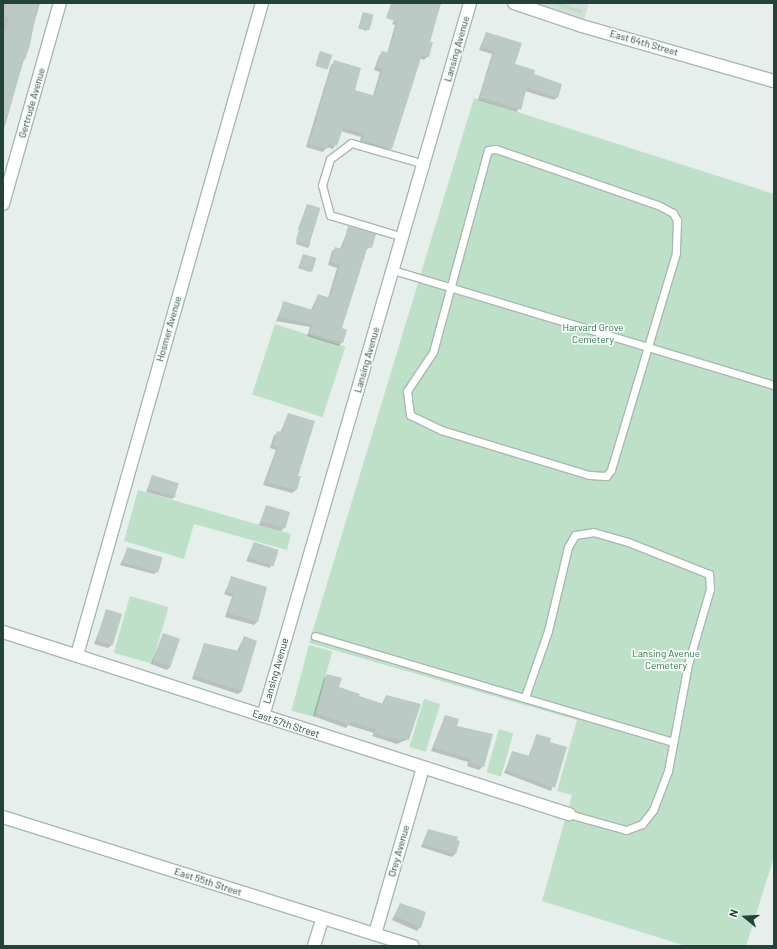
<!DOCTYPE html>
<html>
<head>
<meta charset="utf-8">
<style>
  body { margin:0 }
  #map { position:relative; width:777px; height:949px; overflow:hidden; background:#e6efeb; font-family:Barlow,sans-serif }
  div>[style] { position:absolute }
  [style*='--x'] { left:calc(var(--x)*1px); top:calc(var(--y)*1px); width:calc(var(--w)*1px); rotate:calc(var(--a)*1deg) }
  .built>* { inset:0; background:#d4dfda }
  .green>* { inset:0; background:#bfe0c8; transform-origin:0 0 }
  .shadow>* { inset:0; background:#0003; transform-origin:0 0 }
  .building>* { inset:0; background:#bbcac4; transform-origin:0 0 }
  .roads { filter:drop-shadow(1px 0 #a8b8b2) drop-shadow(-1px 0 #a8b8b2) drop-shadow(0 1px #a8b8b2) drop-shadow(0 -1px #a8b8b2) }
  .lane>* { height:7px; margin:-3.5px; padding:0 3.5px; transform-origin:3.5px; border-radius:3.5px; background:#fff }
  .street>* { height:12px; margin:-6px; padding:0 6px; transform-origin:6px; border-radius:6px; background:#fff }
  .secondary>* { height:12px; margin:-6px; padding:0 6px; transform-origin:6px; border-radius:6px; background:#fff }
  span { translate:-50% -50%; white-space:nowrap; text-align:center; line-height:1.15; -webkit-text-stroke:3.5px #f7fbf9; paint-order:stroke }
  .street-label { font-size:10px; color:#24423a }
  .park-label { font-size:10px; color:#2d7a4b }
  .frame { position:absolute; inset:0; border:4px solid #24423a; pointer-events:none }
  .north { position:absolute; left:725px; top:897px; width:40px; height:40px; -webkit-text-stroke:3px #f7fbf9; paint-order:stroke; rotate:288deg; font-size:11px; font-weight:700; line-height:16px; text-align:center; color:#24423a }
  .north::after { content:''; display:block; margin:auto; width:14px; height:18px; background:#24423a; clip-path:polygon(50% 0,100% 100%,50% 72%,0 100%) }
</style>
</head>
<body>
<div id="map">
  <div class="built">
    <div style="clip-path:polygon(514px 3px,589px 3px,582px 26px)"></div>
  </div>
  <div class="green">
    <div style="clip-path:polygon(548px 3px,559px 3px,583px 10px,582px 14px)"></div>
    <div style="clip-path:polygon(474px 98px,774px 194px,774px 857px,746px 946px,686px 946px,542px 901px,572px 795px,557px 791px,577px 720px,309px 643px)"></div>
    <div style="left:275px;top:324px;width:74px;height:74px;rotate:18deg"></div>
    <div style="clip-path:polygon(138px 490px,291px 534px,287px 550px,194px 524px,184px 559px,124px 541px)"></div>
    <div style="left:130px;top:596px;width:40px;height:59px;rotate:16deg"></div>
    <div style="left:309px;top:645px;width:24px;height:68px;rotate:15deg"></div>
    <div style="left:424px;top:699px;width:17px;height:50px;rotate:17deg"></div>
    <div style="left:499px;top:729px;width:15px;height:45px;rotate:16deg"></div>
  </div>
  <div class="shadow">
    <div style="clip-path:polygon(3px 3px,40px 3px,3px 132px)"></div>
    <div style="clip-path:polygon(403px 3px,441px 3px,428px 42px,428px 56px,424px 60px,419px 58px,391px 148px,388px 152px,359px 143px,361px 137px,341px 131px,333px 149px,327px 147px,323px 152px,306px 147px,331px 65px,334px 62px,353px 90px,373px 96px,380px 72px,374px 70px,379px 56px,382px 52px,387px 54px,395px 25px,392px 24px)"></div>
    <div style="left:363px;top:13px;width:9px;height:16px;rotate:18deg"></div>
    <div style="clip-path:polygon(486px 33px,514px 64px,532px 75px,557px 97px,554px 100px,525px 91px,517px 112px,478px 100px,492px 54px,479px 50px)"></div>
    <div style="clip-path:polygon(319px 54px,331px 55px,326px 69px,316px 66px)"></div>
    <div style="clip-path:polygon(307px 205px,310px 245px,308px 248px,296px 244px,300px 230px,298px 229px)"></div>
    <div style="clip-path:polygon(349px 227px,371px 247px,365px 250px,340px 329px,342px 342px,339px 346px,307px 336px,310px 327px,276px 321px,284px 302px,311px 310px,318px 295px,328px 298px,337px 268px,328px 265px,332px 251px,336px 248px,340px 249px)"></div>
    <div style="clip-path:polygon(303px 255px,311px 271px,310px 272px,298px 268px)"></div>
    <div style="clip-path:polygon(288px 414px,297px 476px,296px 490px,292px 493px,263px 485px,276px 450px,270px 448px,274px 435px,280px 433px)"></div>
    <div style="clip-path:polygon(152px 476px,176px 496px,172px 499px,146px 492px)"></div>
    <div style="clip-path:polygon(266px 506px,284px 528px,281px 531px,259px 525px)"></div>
    <div style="clip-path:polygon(254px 543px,278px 551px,270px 568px,246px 561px)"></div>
    <div style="clip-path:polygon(128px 548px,158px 571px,154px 574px,120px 565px)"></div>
    <div style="clip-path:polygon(232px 577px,257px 622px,254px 625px,225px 617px,232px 597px,224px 594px)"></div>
    <div style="clip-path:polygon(107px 610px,112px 645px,108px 648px,94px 644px)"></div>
    <div style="clip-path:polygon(163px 634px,171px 666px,167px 670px,151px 664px)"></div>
    <div style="clip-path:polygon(244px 637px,242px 691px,238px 694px,192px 679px,204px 644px,237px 651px)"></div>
    <div style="clip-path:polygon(328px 675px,338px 688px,358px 697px,382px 704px,386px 696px,408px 739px,397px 744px,372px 736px,374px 733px,348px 725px,346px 728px,313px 716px,324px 678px)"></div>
    <div style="clip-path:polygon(445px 716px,483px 766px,479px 770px,467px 766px,468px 762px,431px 751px)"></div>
    <div style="clip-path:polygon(537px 735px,549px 743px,566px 748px,551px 791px,504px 773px,513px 752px,528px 757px)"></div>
    <div style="clip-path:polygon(428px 830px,456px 853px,452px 857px,421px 847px)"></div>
    <div style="clip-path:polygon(400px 904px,420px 927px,417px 931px,392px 920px)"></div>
  </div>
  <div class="building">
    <div style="clip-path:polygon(7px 3px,38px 3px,30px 45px,25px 60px,23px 59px,6px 123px,3px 123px,3px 35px,9px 18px,3px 16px)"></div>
    <div style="clip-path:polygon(391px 3px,441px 3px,430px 42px,433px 42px,429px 57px,422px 55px,392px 149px,362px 140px,363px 134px,343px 128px,337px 146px,329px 144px,327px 149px,309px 144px,334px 60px,361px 68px,355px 90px,375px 96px,383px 68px,377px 67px,382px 51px,389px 53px,398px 22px,386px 18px)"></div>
    <div style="left:363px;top:12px;width:11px;height:16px;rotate:15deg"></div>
    <div style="clip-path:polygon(486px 32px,522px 43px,515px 64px,535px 70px,534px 74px,562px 84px,558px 98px,527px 87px,521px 110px,480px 97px,494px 51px,482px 47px)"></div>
    <div style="left:320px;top:51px;width:13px;height:15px;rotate:18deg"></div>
    <div style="left:307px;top:204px;width:14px;height:39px;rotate:17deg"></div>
    <div style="clip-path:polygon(348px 226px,376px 234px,372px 248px,368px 246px,342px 328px,347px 330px,343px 343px,310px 333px,312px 324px,279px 317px,283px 301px,313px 310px,318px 294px,330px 298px,340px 264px,331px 262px,335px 247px,342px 249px)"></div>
    <div style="left:303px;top:254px;width:14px;height:14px;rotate:17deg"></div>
    <div style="clip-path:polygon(288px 413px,315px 421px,298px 476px,301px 476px,297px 490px,266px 482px,278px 447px,273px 445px,277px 431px,282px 432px)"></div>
    <div style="left:152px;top:475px;width:28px;height:14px;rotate:17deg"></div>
    <div style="left:266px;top:505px;width:25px;height:17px;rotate:16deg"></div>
    <div style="left:254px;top:542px;width:26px;height:17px;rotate:18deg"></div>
    <div style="left:127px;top:547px;width:37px;height:16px;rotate:16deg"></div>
    <div style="clip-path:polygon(231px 576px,267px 587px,258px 622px,228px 613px,234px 594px,226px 591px)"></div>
    <div style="left:106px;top:609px;width:17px;height:33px;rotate:17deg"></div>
    <div style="left:163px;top:633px;width:18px;height:29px;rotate:19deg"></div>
    <div style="clip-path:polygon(244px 636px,257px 641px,242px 691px,195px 676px,204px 643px,239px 651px)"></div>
    <div style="clip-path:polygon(327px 674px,342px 678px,339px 687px,360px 694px,359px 696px,384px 704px,386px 695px,421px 704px,409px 740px,402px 738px,401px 741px,375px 733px,376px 729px,351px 722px,350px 725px,316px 713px)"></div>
    <div style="clip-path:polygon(445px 715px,459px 719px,457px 726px,493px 734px,484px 767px,470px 763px,471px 759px,433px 748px)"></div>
    <div style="clip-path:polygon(536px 734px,551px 738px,550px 742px,567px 747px,555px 788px,506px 770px,512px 751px,530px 756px)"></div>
    <div style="clip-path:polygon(428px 829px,458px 837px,457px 840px,460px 841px,456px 854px,423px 844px)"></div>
    <div style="clip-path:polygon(400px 903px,426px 912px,421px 928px,395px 916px)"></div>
  </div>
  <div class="roads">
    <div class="lane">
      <div style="--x:496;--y:149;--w:171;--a:19.1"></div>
      <div style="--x:658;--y:205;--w:17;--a:28"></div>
      <div style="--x:673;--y:213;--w:8;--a:60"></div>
      <div style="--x:677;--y:220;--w:33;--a:92"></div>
      <div style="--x:676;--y:253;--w:227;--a:106.7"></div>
      <div style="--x:611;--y:470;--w:8;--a:130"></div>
      <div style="--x:606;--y:476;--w:17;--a:-177"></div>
      <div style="--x:589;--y:475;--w:155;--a:-163.1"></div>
      <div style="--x:441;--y:430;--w:34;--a:-154"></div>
      <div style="--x:410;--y:415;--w:24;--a:-97"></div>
      <div style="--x:407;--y:391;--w:47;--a:-56.3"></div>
      <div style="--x:433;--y:352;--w:209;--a:-74.8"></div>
      <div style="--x:488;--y:150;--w:8;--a:-7"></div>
      <div style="--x:403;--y:237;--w:76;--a:-163.2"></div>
      <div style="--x:330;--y:215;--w:31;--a:-105"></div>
      <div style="--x:322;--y:185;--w:27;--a:-73"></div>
      <div style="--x:330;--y:159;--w:26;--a:-37"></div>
      <div style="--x:351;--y:143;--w:76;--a:16"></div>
      <div style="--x:393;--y:270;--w:398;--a:16.8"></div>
      <div style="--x:315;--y:636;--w:373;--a:16.5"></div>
      <div style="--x:525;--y:697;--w:70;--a:-70.8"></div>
      <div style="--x:548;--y:631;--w:86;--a:-76.6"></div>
      <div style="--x:568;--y:547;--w:14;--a:-60"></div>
      <div style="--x:575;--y:535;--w:18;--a:-9"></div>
      <div style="--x:593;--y:532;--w:36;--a:16"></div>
      <div style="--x:628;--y:542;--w:87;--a:21.6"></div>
      <div style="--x:709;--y:574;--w:15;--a:86"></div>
      <div style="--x:710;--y:589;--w:78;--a:106.3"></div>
      <div style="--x:688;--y:664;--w:109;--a:100.6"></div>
      <div style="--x:668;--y:771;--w:42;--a:111"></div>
      <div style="--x:653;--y:810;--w:18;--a:128"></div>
      <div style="--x:642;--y:824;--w:17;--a:159"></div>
      <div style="--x:626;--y:830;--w:59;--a:-164.3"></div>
    </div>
    <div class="street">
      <div style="--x:514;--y:3;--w:72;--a:18.7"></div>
      <div style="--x:582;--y:26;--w:200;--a:16"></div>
      <div style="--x:3;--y:204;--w:209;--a:-74.2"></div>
      <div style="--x:3;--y:632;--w:595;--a:17.83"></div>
      <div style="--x:77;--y:655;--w:678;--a:-74.16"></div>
      <div style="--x:263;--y:716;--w:742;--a:-73.81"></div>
      <div style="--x:375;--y:934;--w:173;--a:-73.9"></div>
      <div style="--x:314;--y:946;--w:28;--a:-73"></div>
    </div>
    <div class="secondary">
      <div style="--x:3;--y:817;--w:430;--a:17.5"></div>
    </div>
  </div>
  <div class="street-label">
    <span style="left:644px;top:43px;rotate:16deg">East 64th Street</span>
    <span style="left:457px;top:49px;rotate:-74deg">Lansing Avenue</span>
    <span style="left:32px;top:103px;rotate:-74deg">Gertrude Avenue</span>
    <span style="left:169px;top:329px;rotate:-74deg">Hosmer Avenue</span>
    <span style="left:367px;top:360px;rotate:-74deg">Lansing Avenue</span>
    <span style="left:276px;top:671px;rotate:-74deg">Lansing Avenue</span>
    <span style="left:286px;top:724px;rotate:18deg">East 57th Street</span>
    <span style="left:399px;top:851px;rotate:-74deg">Orey Avenue</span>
    <span style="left:208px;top:882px;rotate:18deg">East 55th Street</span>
  </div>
  <div class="park-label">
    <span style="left:593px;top:333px">Harvard Grove<br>Cemetery</span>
    <span style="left:666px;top:659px">Lansing Avenue<br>Cemetery</span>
  </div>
  <div class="frame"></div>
  <div class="north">N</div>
</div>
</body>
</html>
